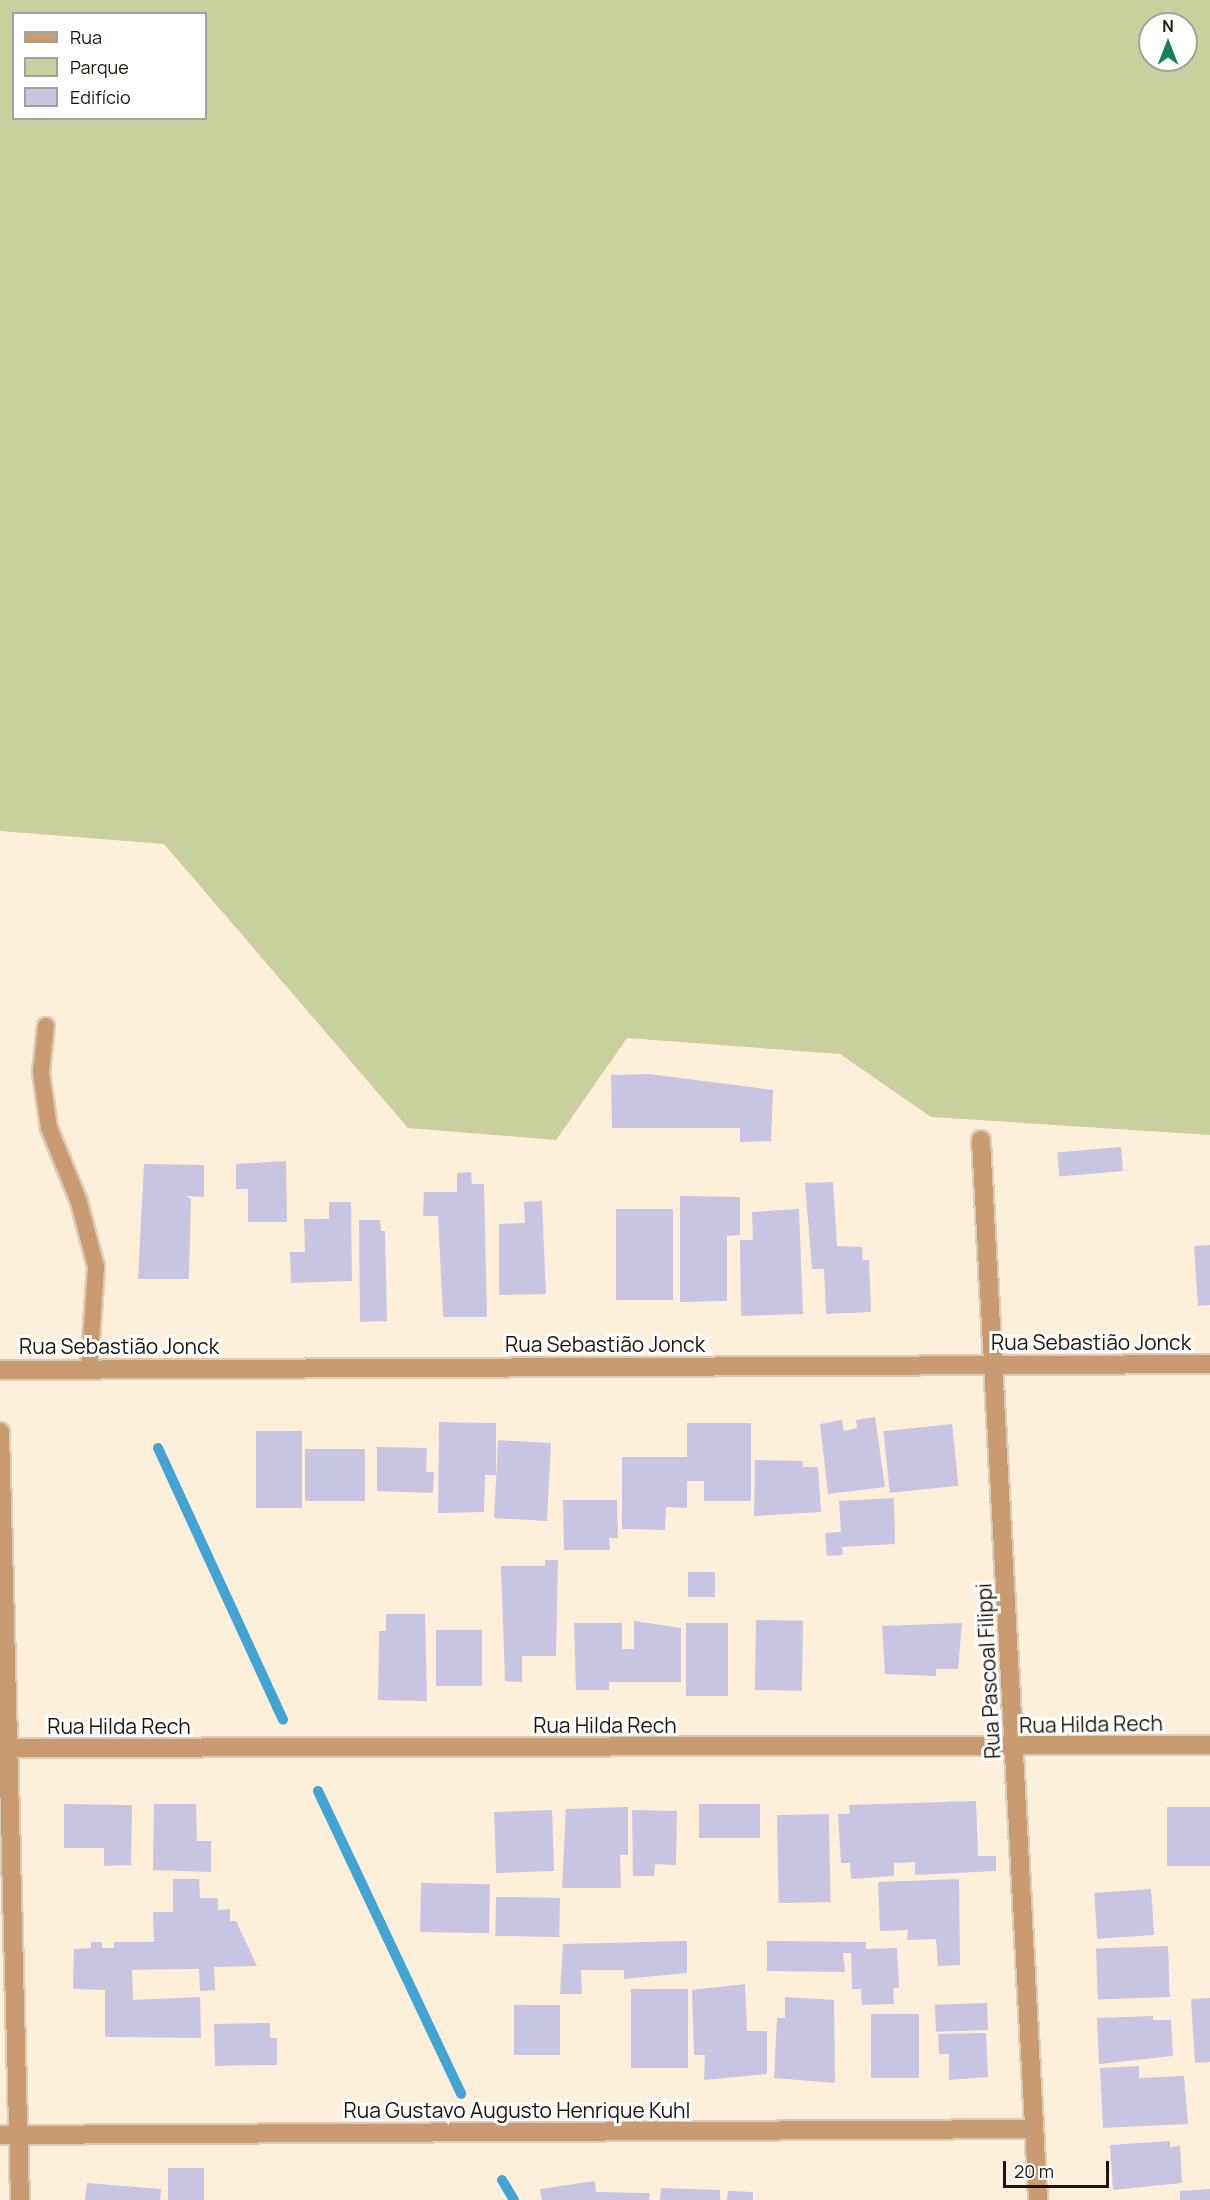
<!DOCTYPE html>
<html>
<head>
<meta charset="utf-8">
<style>
  body { margin:0 }
  #map { position:relative; width:1210px; height:2200px; overflow:hidden; background:#feefda; font-family:Manrope,sans-serif }
  div>[style] { position:absolute }
  [style*='--x'] { left:calc(var(--x)*1px); top:calc(var(--y)*1px); width:calc(var(--w)*1px); rotate:calc(var(--a)*1deg) }
  .green>* { inset:0; background:#c8d19d }
  .stream>* { height:10px; margin:-5px; padding:0 5px; transform-origin:5px; border-radius:5px; background:#41a4d5 }
  .building>* { inset:0; background:#c7c5e1; transform-origin:0 0 }
  .roads { filter:drop-shadow(2px 0 #daccb9) drop-shadow(-2px 0 #daccb9) drop-shadow(0 2px #daccb9) drop-shadow(0 -2px #daccb9) }
  .service>* { height:16px; margin:-8px; padding:0 8px; transform-origin:8px; border-radius:8px; background:#ca9a71 }
  .minor>* { height:18px; margin:-9px; padding:0 9px; transform-origin:9px; border-radius:9px; background:#ca9a71 }
  .tertiary>* { height:18px; margin:-9px; padding:0 9px; transform-origin:9px; border-radius:9px; background:#ca9a71 }
  span { translate:-50% -50%; white-space:nowrap; text-align:center; line-height:1.15; -webkit-text-stroke:6px #fff; paint-order:stroke }
  .street-label { font-size:21px; color:#1b140b }
  .legend { position:absolute; left:12px; top:12px; width:195px; height:108px; box-sizing:border-box; background:#fff; border:2px solid #a4a19d; margin:0; padding:8px 10px; list-style:none; font-size:18px; color:#1b140b }
  .legend li { display:flex; align-items:center; gap:12px; height:30px }
  .legend b { width:30px; border:2px solid #a4a19d }
  .north { position:absolute; left:1138px; top:12px; width:60px; height:60px; box-sizing:border-box; background:#fff; border:2px solid #a4a19d; border-radius:50%; rotate:0deg; font-size:16px; font-weight:700; line-height:24px; text-align:center; color:#1b140b }
  .north::after { content:''; display:block; margin:auto; width:21px; height:27px; background:#16815d; clip-path:polygon(50% 0,100% 100%,50% 72%,0 100%) }
  .scale { position:absolute; left:1003px; top:2161px; width:106px; height:27px; box-sizing:border-box; border:3px solid #1b140b; border-top:0; padding-left:8px; font-size:18px; line-height:21px; white-space:nowrap; color:#1b140b; -webkit-text-stroke:4px #fff; paint-order:stroke }
</style>
</head>
<body>
<div id="map">
  <div class="green">
    <div style="clip-path:polygon(evenodd,0 0,1210px 0,1210px 1135px,931px 1117px,840px 1054px,627px 1038px,556px 1140px,408px 1128px,164px 844px,0 831px,0 0,14px 14px,206px 14px,206px 118px,14px 118px,14px 14px,0 0,1150px 24px,1186px 24px,1186px 60px,1150px 60px,1150px 24px)"></div>
  </div>
  <div class="stream">
    <div style="--x:158;--y:1448;--w:299;--a:65.3"></div>
    <div style="--x:318;--y:1791;--w:335;--a:64.7"></div>
    <div style="--x:502;--y:2180;--w:23;--a:59"></div>
  </div>
  <div class="building">
    <div style="clip-path:polygon(649px 1074px,773px 1090px,771px 1141px,740px 1142px,740px 1128px,612px 1128px,611px 1075px)"></div>
    <div style="left:1121px;top:1147px;width:24px;height:64px;rotate:85deg"></div>
    <div style="clip-path:polygon(286px 1161px,287px 1222px,248px 1222px,248px 1189px,236px 1189px,236px 1164px)"></div>
    <div style="clip-path:polygon(144px 1164px,204px 1165px,204px 1197px,186px 1196px,191px 1199px,189px 1279px,138px 1279px)"></div>
    <div style="clip-path:polygon(471px 1172px,472px 1184px,484px 1184px,487px 1317px,443px 1317px,438px 1216px,423px 1216px,424px 1192px,457px 1192px,457px 1173px)"></div>
    <div style="clip-path:polygon(833px 1182px,837px 1246px,862px 1247px,863px 1260px,869px 1260px,871px 1312px,826px 1314px,824px 1269px,812px 1269px,805px 1183px)"></div>
    <div style="clip-path:polygon(680px 1196px,740px 1197px,740px 1235px,727px 1236px,727px 1301px,680px 1302px)"></div>
    <div style="clip-path:polygon(542px 1201px,546px 1294px,499px 1295px,499px 1224px,525px 1223px,524px 1202px)"></div>
    <div style="clip-path:polygon(329px 1202px,351px 1202px,352px 1281px,291px 1283px,290px 1252px,305px 1252px,304px 1219px,329px 1219px)"></div>
    <div style="left:616px;top:1209px;width:57px;height:91px"></div>
    <div style="clip-path:polygon(799px 1209px,803px 1314px,741px 1316px,740px 1240px,753px 1240px,752px 1212px)"></div>
    <div style="clip-path:polygon(359px 1220px,380px 1220px,381px 1231px,385px 1231px,387px 1321px,360px 1322px)"></div>
    <div style="clip-path:polygon(1210px 1245px,1210px 1305px,1198px 1306px,1194px 1246px)"></div>
    <div style="clip-path:polygon(875px 1417px,885px 1487px,828px 1494px,820px 1424px,842px 1420px,844px 1431px,857px 1428px,856px 1420px)"></div>
    <div style="clip-path:polygon(439px 1422px,496px 1423px,496px 1475px,485px 1475px,484px 1512px,438px 1513px)"></div>
    <div style="clip-path:polygon(687px 1423px,751px 1423px,751px 1501px,704px 1501px,704px 1481px,687px 1481px,687px 1508px,666px 1507px,665px 1530px,622px 1529px,622px 1457px,687px 1457px)"></div>
    <div style="left:952px;top:1424px;width:62px;height:69px;rotate:84deg"></div>
    <div style="left:256px;top:1431px;width:46px;height:77px"></div>
    <div style="left:551px;top:1443px;width:78px;height:53px;rotate:93deg"></div>
    <div style="clip-path:polygon(377px 1447px,427px 1448px,426px 1472px,434px 1472px,433px 1493px,377px 1491px)"></div>
    <div style="left:365px;top:1449px;width:52px;height:60px;rotate:90deg"></div>
    <div style="clip-path:polygon(755px 1460px,803px 1461px,803px 1467px,818px 1467px,821px 1512px,754px 1516px)"></div>
    <div style="clip-path:polygon(894px 1498px,895px 1544px,842px 1547px,843px 1555px,827px 1556px,825px 1533px,841px 1532px,839px 1501px)"></div>
    <div style="clip-path:polygon(563px 1500px,617px 1500px,618px 1538px,609px 1538px,610px 1550px,564px 1550px)"></div>
    <div style="clip-path:polygon(545px 1560px,558px 1560px,556px 1656px,522px 1656px,522px 1682px,505px 1681px,501px 1566px,545px 1566px)"></div>
    <div style="left:688px;top:1572px;width:27px;height:25px"></div>
    <div style="clip-path:polygon(386px 1614px,425px 1614px,427px 1701px,378px 1700px,379px 1631px,386px 1631px)"></div>
    <div style="left:756px;top:1620px;width:47px;height:70px;rotate:1deg"></div>
    <div style="clip-path:polygon(634px 1621px,681px 1628px,681px 1682px,609px 1682px,609px 1690px,576px 1690px,574px 1623px,622px 1623px,622px 1649px,634px 1649px)"></div>
    <div style="left:686px;top:1623px;width:42px;height:73px"></div>
    <div style="clip-path:polygon(962px 1623px,958px 1669px,936px 1669px,936px 1676px,885px 1674px,882px 1626px)"></div>
    <div style="left:436px;top:1630px;width:46px;height:56px"></div>
    <div style="clip-path:polygon(976px 1801px,978px 1856px,996px 1856px,996px 1871px,915px 1875px,915px 1862px,894px 1863px,894px 1876px,851px 1879px,850px 1863px,841px 1863px,838px 1814px,850px 1814px,849px 1805px)"></div>
    <div style="clip-path:polygon(64px 1804px,132px 1805px,131px 1865px,104px 1866px,104px 1848px,64px 1848px)"></div>
    <div style="clip-path:polygon(154px 1804px,196px 1804px,197px 1841px,211px 1841px,211px 1872px,153px 1870px)"></div>
    <div style="left:699px;top:1804px;width:61px;height:34px"></div>
    <div style="clip-path:polygon(628px 1807px,628px 1855px,620px 1855px,621px 1888px,562px 1888px,566px 1809px)"></div>
    <div style="left:1210px;top:1807px;width:59px;height:43px;rotate:90deg"></div>
    <div style="left:552px;top:1810px;width:61px;height:58px;rotate:88deg"></div>
    <div style="clip-path:polygon(632px 1810px,677px 1811px,676px 1865px,655px 1864px,654px 1876px,633px 1876px)"></div>
    <div style="left:829px;top:1814px;width:88px;height:52px;rotate:89deg"></div>
    <div style="clip-path:polygon(173px 1879px,199px 1879px,200px 1898px,218px 1898px,218px 1910px,230px 1909px,230px 1921px,236px 1921px,257px 1966px,214px 1967px,215px 1990px,200px 1991px,199px 1969px,132px 1970px,133px 2000px,200px 1997px,201px 2038px,105px 2037px,105px 1990px,73px 1989px,74px 1949px,91px 1948px,91px 1942px,102px 1942px,102px 1948px,114px 1948px,114px 1942px,154px 1942px,153px 1912px,173px 1912px)"></div>
    <div style="clip-path:polygon(959px 1879px,960px 1965px,938px 1966px,936px 1939px,907px 1940px,908px 1930px,880px 1931px,878px 1882px)"></div>
    <div style="left:421px;top:1883px;width:69px;height:49px;rotate:1deg"></div>
    <div style="left:1151px;top:1889px;width:46px;height:57px;rotate:86deg"></div>
    <div style="left:560px;top:1898px;width:39px;height:64px;rotate:91deg"></div>
    <div style="clip-path:polygon(687px 1941px,687px 1973px,624px 1979px,624px 1970px,581px 1970px,582px 1994px,560px 1994px,563px 1944px)"></div>
    <div style="clip-path:polygon(767px 1941px,866px 1942px,866px 1949px,897px 1948px,899px 1988px,893px 1988px,894px 2004px,862px 2005px,861px 1989px,852px 1989px,851px 1953px,843px 1953px,845px 1972px,767px 1971px)"></div>
    <div style="left:1168px;top:1946px;width:51px;height:72px;rotate:88deg"></div>
    <div style="clip-path:polygon(745px 1984px,747px 2031px,767px 2031px,767px 2074px,704px 2080px,705px 2055px,694px 2055px,692px 1990px)"></div>
    <div style="left:688px;top:1989px;width:79px;height:57px;rotate:90deg"></div>
    <div style="clip-path:polygon(785px 1997px,834px 2000px,835px 2083px,774px 2078px,777px 2018px,785px 2018px)"></div>
    <div style="clip-path:polygon(1210px 1998px,1210px 2062px,1195px 2063px,1191px 1999px)"></div>
    <div style="left:987px;top:2003px;width:27px;height:52px;rotate:88deg"></div>
    <div style="left:514px;top:2005px;width:46px;height:50px"></div>
    <div style="left:871px;top:2014px;width:48px;height:64px"></div>
    <div style="clip-path:polygon(1153px 2016px,1153px 2020px,1171px 2020px,1173px 2056px,1099px 2064px,1097px 2018px)"></div>
    <div style="clip-path:polygon(270px 2023px,270px 2038px,277px 2038px,277px 2065px,215px 2066px,214px 2024px)"></div>
    <div style="clip-path:polygon(986px 2033px,988px 2077px,949px 2080px,949px 2054px,939px 2054px,938px 2034px)"></div>
    <div style="clip-path:polygon(1139px 2066px,1139px 2078px,1184px 2076px,1188px 2124px,1103px 2128px,1100px 2068px)"></div>
    <div style="clip-path:polygon(1170px 2141px,1170px 2147px,1180px 2146px,1182px 2183px,1113px 2190px,1110px 2145px)"></div>
    <div style="left:168px;top:2168px;width:36px;height:32px"></div>
    <div style="clip-path:polygon(595px 2181px,596px 2192px,650px 2193px,649px 2200px,542px 2200px,540px 2189px)"></div>
    <div style="clip-path:polygon(87px 2183px,161px 2189px,160px 2200px,85px 2200px)"></div>
    <div style="clip-path:polygon(661px 2188px,720px 2190px,720px 2200px,660px 2200px)"></div>
    <div style="clip-path:polygon(1210px 2189px,1210px 2200px,1180px 2200px,1180px 2191px)"></div>
    <div style="clip-path:polygon(728px 2191px,753px 2192px,753px 2200px,727px 2200px)"></div>
  </div>
  <div class="roads">
    <div class="service">
      <div style="--x:46;--y:1026;--w:46;--a:96.2"></div>
      <div style="--x:41;--y:1072;--w:57;--a:81.9"></div>
      <div style="--x:49;--y:1128;--w:80;--a:67.9"></div>
      <div style="--x:79;--y:1202;--w:67;--a:75.3"></div>
      <div style="--x:96;--y:1267;--w:102;--a:93.9"></div>
    </div>
    <div class="minor">
      <div style="--x:981;--y:1140;--w:1062;--a:86.92"></div>
      <div style="--x:0;--y:1370;--w:1210;--a:-0.28"></div>
      <div style="--x:0;--y:1748;--w:1210;--a:-0.14"></div>
      <div style="--x:0;--y:2135;--w:1034;--a:-0.33"></div>
    </div>
    <div class="tertiary">
      <div style="--x:0;--y:1432;--w:768;--a:88.51"></div>
    </div>
  </div>
  <div class="street-label">
    <span style="left:1091px;top:1342px">Rua Sebastião Jonck</span>
    <span style="left:605px;top:1344px">Rua Sebastião Jonck</span>
    <span style="left:119px;top:1346px">Rua Sebastião Jonck</span>
    <span style="left:988px;top:1671px;rotate:-93deg">Rua Pascoal Filippi</span>
    <span style="left:1091px;top:1724px;rotate:-1deg">Rua Hilda Rech</span>
    <span style="left:605px;top:1725px">Rua Hilda Rech</span>
    <span style="left:119px;top:1726px">Rua Hilda Rech</span>
    <span style="left:517px;top:2110px">Rua Gustavo Augusto Henrique Kuhl</span>
  </div>
  <ul class="legend">
  <li><b style="height:8px;background:#ca9a71"></b>Rua</li>
  <li><b style="height:16px;background:#c8d19d"></b>Parque</li>
  <li><b style="height:16px;background:#c7c5e1"></b>Edifício</li>
  </ul>
  <div class="north">N</div>
  <div class="scale">20 m</div>
</div>
</body>
</html>
